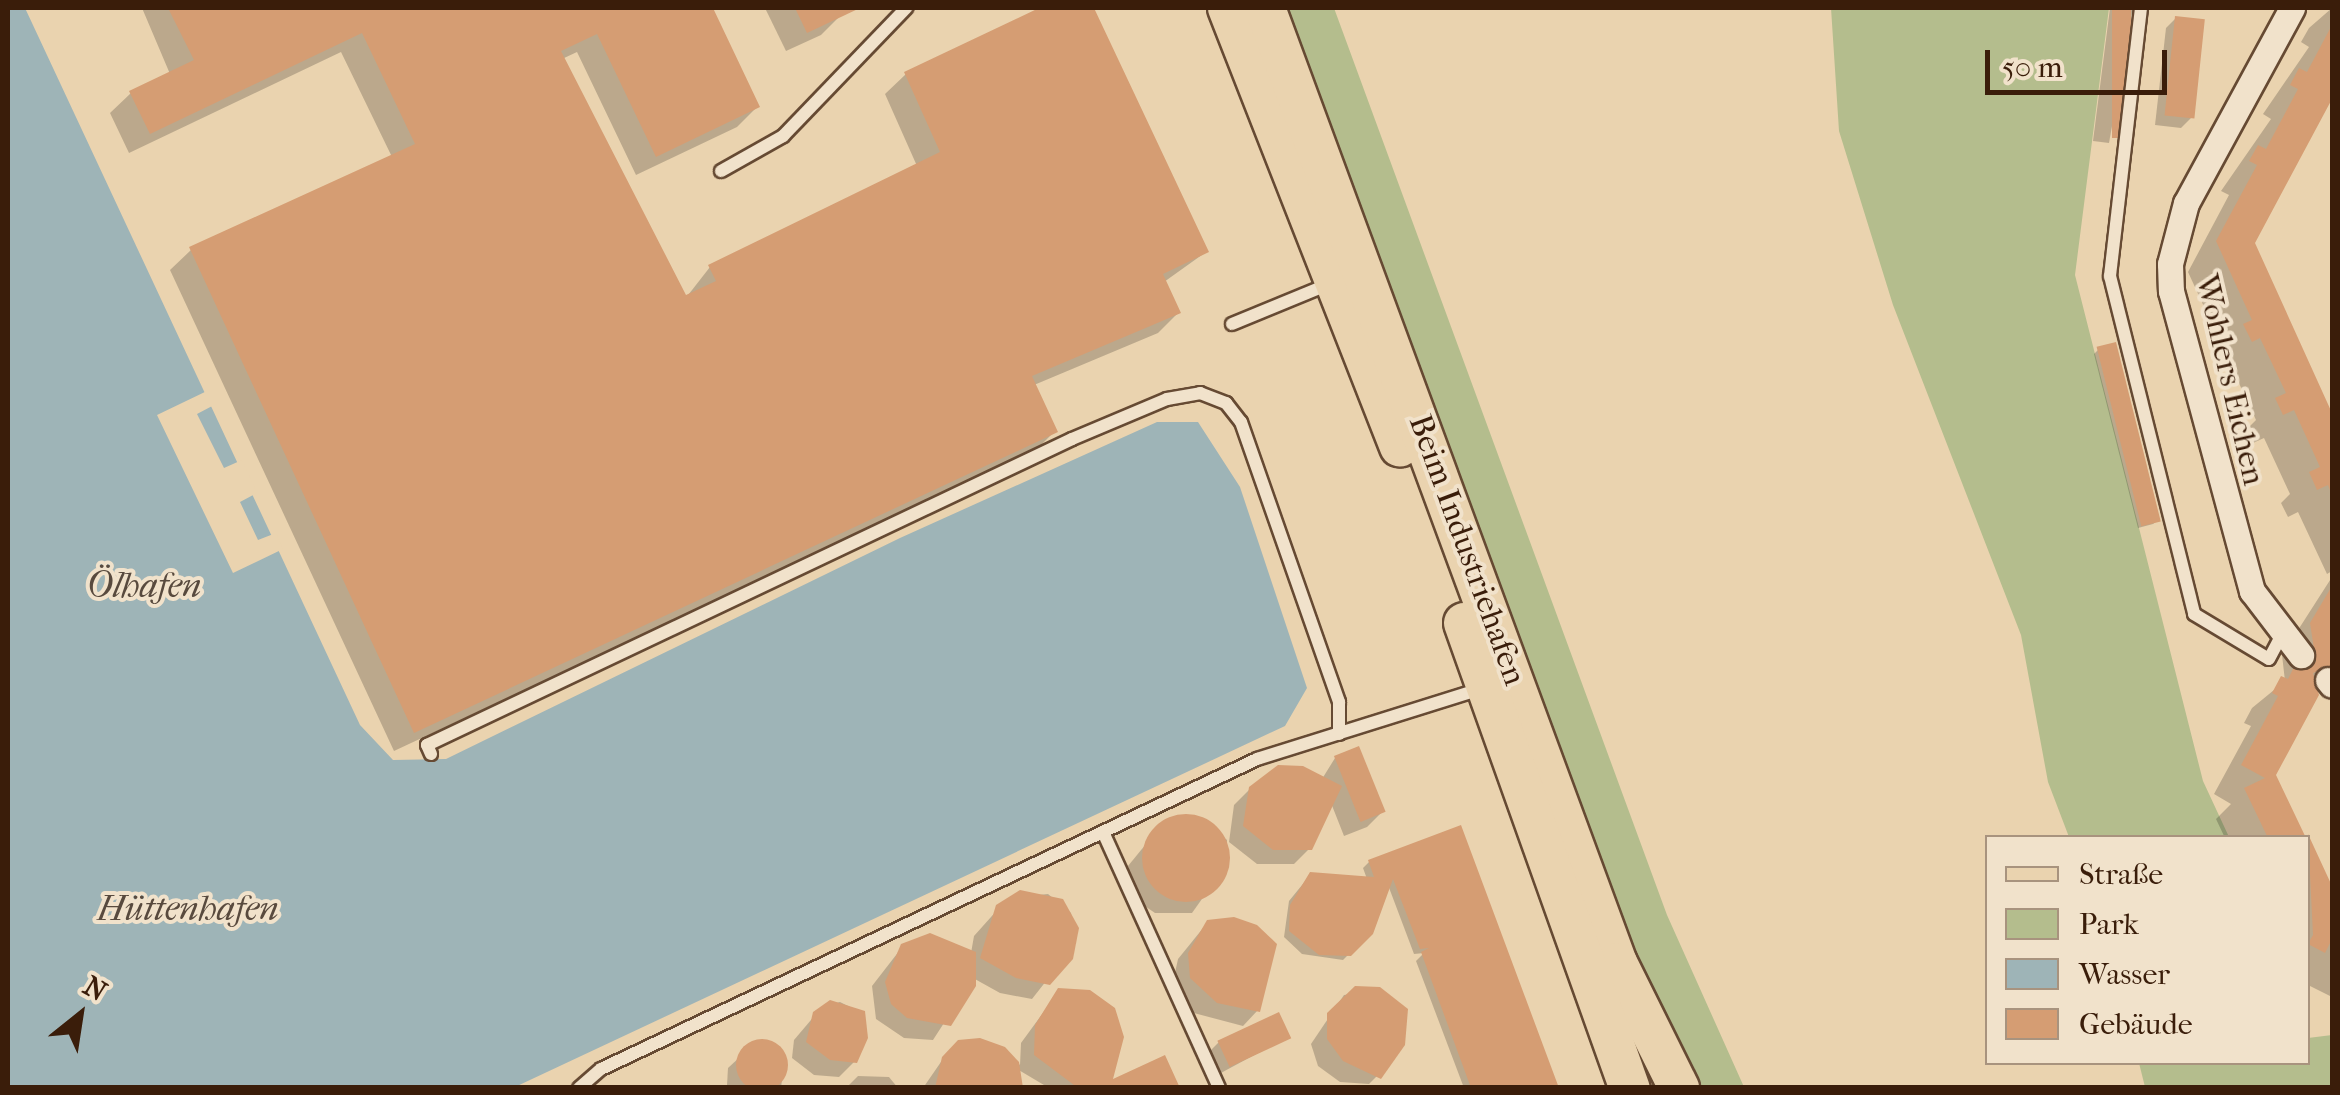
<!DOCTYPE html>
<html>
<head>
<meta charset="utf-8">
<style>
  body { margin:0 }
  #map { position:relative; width:2340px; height:1095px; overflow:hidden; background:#ead3af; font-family:"IM FELL French Canon",serif }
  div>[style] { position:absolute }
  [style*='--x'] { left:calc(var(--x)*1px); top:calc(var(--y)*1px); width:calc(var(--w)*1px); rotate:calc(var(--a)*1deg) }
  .green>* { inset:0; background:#b4bd8d }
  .water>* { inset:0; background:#9eb4b7 }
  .pier>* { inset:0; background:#ead3af }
  .shadow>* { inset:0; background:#0003 }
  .building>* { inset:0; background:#d59d73; transform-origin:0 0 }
  .round { border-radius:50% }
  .roads { filter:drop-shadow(2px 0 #664a33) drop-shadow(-2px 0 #664a33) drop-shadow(0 2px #664a33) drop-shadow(0 -2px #664a33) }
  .service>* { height:12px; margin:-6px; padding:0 6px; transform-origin:6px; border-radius:6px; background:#f1e2cb }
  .minor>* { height:25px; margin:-12.5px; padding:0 12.5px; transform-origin:12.5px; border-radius:12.5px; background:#f1e2cb }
  .primary>* { height:40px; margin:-20px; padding:0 20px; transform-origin:20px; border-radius:20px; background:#ead3af }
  span { translate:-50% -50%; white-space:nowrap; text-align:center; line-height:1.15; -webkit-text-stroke:8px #f1e2cb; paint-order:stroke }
  .street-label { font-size:32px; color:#3a1d0a }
  .water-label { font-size:35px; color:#584a3e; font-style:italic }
  .frame { position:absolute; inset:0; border:10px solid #3a1d0a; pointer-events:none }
  .legend { position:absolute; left:1985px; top:835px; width:325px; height:230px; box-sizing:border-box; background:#f1e2cb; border:2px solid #a8937e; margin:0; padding:12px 18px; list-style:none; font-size:30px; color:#3a1d0a }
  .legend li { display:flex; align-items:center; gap:20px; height:50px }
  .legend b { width:50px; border:2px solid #a8937e }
  .north { position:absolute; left:30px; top:965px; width:100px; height:100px; -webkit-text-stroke:8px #f1e2cb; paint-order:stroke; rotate:30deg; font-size:28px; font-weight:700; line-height:40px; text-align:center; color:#3a1d0a }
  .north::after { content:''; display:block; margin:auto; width:35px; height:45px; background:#3a1d0a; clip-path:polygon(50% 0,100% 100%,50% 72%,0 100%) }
  .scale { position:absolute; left:1985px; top:50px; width:182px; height:45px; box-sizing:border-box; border:5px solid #3a1d0a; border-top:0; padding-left:12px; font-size:30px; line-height:35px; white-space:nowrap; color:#3a1d0a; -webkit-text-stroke:8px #f1e2cb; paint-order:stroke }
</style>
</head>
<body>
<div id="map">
  <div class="green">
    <div style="clip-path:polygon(1284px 8px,1334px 8px,1667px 915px,1744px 1087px,1693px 1087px,1627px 936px)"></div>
    <div style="clip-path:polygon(1831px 8px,2109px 8px,2075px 275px,2203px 781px,2229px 837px,2069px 837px,2048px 782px,2021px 635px,1893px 305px,1839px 131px)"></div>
    <div style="clip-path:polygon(2332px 1035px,2332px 1087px,2145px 1087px,2139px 1063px,2308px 1062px,2308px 1038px)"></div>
  </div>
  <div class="water">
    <div style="clip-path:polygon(8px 8px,25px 8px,360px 725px,393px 760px,446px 759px,900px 538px,1157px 422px,1198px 422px,1240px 487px,1307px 688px,1285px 726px,515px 1087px,8px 1087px)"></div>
  </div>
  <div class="pier">
    <div style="clip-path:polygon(209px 390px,216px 404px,197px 414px,224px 468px,242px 460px,257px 493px,240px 502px,258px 540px,276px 533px,283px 549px,233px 573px,157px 415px)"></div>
  </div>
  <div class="shadow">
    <div style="clip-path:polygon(142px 8px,710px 8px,757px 107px,737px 127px,636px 175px,577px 52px,562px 59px,685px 299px,710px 267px,917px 166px,885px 94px,906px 74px,1045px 8px,1091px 8px,1206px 252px,1164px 282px,1178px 313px,1158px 333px,1034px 385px,1055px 431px,1034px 452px,394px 751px,170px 270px,191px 250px,392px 157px,341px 52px,129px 153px,110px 113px,131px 93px,170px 74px)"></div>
    <div style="clip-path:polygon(765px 8px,838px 8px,841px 15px,821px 35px,786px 51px)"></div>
    <div style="clip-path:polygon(2110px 8px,2133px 8px,2109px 143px,2093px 141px)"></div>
    <div style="clip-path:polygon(2332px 8px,2332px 95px,2252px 243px,2332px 420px,2332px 571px,2327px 574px,2298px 512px,2288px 517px,2281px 503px,2290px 494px,2264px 438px,2253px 443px,2247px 429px,2256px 420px,2231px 366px,2222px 370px,2215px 355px,2223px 348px,2188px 272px,2229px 195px,2221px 191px,2271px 119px,2263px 114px,2309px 47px,2301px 42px,2309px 28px)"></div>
    <div style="clip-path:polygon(2176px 18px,2191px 118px,2181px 128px,2155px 125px,2166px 28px)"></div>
    <div style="clip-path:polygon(2098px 350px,2158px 520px,2153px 524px,2138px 528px,2094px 354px)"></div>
    <div style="clip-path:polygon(2332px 577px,2332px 665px,2314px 684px,2273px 775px,2304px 838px,2225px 838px,2216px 819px,2231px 804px,2214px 794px,2251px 726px,2244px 723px,2252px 708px,2285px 681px,2282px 655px)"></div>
    <div style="clip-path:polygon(1335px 758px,1382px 812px,1367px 827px,1344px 836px,1331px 803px,1310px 848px,1294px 864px,1257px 864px,1229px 842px,1234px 805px,1250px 789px,1322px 779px)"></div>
    <div style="clip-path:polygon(1199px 818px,1227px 840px,1226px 865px,1192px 913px,1155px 913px,1136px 900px,1128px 866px,1164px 822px)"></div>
    <div style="clip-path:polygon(1459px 829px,1556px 1088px,1464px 1088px,1416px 961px,1424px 953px,1414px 954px,1388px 885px,1371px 932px,1343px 960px,1302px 954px,1284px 937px,1289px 901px,1311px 874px,1367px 879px,1363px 868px,1369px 862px)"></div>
    <div style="clip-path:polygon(2308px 845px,2332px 896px,2332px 997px,2308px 985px)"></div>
    <div style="clip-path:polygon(1048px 894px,1071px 913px,1076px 943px,1032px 999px,1000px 993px,973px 978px,933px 1040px,904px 1038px,876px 1019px,872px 986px,903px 946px,971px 953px,974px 936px,1008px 898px)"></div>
    <div style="clip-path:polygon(1208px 922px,1258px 1010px,1243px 1026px,1190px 1012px,1173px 982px,1178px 959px)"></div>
    <div style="clip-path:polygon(1380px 990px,1385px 1068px,1369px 1084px,1340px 1082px,1318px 1066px,1311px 1044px,1344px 995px)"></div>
    <div style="clip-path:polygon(1059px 991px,1110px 1083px,1178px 1088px,1049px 1088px,1017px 1069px,1017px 1088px,923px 1088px,943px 1059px,992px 1043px,1020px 1065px,1021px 1043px)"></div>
    <div style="clip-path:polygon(840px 1002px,862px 1013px,855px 1061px,839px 1077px,814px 1075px,792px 1058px,794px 1040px,822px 1007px)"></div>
    <div style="clip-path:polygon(1288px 1037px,1219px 1074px,1209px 1052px,1219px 1042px)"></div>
    <div style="clip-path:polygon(755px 1043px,785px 1054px,781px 1088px,727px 1085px,728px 1068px)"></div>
    <div style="clip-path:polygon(858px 1076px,889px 1077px,898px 1088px,846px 1088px)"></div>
  </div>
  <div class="building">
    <div style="clip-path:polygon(168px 8px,713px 8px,760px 107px,656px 157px,597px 34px,561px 51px,686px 295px,716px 281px,708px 265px,940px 152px,904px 72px,1039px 8px,1094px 8px,1209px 252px,1163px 274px,1181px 313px,1032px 376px,1058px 432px,414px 733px,189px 247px,415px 144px,362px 33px,150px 134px,129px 91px,194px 60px)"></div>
    <div style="clip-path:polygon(795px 8px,860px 8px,807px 33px)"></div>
    <div style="left:2112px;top:8px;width:19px;height:130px"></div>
    <div style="left:2175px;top:16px;width:30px;height:100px;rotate:6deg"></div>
    <div style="clip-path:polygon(2332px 25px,2332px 99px,2255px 243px,2332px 413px,2332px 495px,2328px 485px,2317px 490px,2309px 472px,2320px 467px,2294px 410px,2283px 415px,2275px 398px,2286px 393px,2260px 338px,2252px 342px,2243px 324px,2252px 320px,2216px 241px,2257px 165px,2249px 161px,2258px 145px,2266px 149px,2298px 89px,2290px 85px,2299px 68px,2307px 72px)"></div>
    <div style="left:2116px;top:342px;width:185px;height:20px;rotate:76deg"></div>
    <div style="clip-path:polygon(2332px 586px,2332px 665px,2313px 673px,2319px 695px,2276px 775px,2306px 838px,2268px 838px,2244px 788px,2265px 778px,2241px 765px,2278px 696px,2272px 693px,2281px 676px,2288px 679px,2293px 669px,2316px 662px,2310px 623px)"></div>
    <div style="left:1359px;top:746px;width:71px;height:27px;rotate:68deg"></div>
    <div style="clip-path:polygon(1278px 765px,1303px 766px,1342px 786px,1312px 850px,1273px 850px,1243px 826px,1249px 787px)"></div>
    <div class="round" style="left:1142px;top:814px;width:88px;height:88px"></div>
    <div style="clip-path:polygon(1461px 825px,1559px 1088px,1471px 1088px,1421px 952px,1429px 948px,1420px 949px,1393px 879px,1373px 934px,1351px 956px,1319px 955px,1289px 931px,1290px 905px,1310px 872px,1374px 877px,1368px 860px)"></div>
    <div style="clip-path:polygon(2308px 834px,2332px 886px,2332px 939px,2325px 953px,2308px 944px,2313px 935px)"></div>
    <div style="clip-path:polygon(1020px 890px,1063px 899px,1079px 928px,1073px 959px,1050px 985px,1016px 978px,980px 958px,996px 905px)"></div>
    <div style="clip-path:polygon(1234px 917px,1257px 925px,1277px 944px,1260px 1012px,1217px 1003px,1190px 978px,1188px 953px,1207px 920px)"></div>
    <div style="clip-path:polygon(930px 933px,976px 952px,976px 986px,951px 1026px,907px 1018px,891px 1004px,885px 982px,901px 944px)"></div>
    <div style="clip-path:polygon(1355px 986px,1380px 987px,1408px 1009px,1405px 1045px,1381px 1079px,1343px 1061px,1327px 1039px,1327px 1013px)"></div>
    <div style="clip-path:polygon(1058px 988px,1090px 990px,1115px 1008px,1124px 1037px,1113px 1079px,1165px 1055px,1180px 1088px,1078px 1088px,1034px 1055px,1035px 1025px)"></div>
    <div style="clip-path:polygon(830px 1000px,865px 1011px,868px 1038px,857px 1063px,830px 1060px,806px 1042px,813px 1012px)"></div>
    <div style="left:1279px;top:1012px;width:29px;height:68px;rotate:65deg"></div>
    <div style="clip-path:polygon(980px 1038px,1005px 1047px,1019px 1062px,1023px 1088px,935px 1088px,942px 1057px,958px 1040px)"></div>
    <div class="round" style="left:736px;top:1039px;width:52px;height:52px"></div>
  </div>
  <div class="roads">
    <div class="service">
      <div style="--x:2141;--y:8;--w:270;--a:96.6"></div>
      <div style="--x:2110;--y:276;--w:348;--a:76"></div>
      <div style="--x:2194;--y:614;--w:87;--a:31"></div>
      <div style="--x:2269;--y:659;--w:27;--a:-62"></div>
      <div style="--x:721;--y:171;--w:71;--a:-29.4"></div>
      <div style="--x:783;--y:136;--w:178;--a:-46.1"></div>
      <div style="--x:1232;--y:324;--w:105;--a:-22.4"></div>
      <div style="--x:431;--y:754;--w:10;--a:-114"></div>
      <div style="--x:427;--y:745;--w:714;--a:-25.38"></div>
      <div style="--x:1072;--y:439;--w:103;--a:-22.8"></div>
      <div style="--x:1167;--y:399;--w:34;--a:-10"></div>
      <div style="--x:1200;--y:393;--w:28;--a:21"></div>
      <div style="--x:1226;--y:403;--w:24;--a:52"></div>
      <div style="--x:1241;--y:422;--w:297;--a:70.7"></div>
      <div style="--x:1339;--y:702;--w:32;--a:90"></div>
      <div style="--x:1103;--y:832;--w:281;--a:65.6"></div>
      <div style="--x:579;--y:1088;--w:29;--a:-41"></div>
      <div style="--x:601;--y:1069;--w:726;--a:-25.29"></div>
      <div style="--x:1257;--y:759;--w:234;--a:-17.4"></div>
    </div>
    <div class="minor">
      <div style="--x:2292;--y:8;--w:222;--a:118.5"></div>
      <div style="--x:2186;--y:203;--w:63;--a:104.7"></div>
      <div style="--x:2170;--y:264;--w:27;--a:88"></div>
      <div style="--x:2171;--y:291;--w:311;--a:74.9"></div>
      <div style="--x:2252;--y:591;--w:81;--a:52.6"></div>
      <div style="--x:2328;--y:680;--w:6;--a:51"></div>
    </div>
    <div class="primary">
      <div style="--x:1228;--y:8;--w:471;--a:68.6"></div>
      <div style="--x:1265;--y:8;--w:1018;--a:69.77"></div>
      <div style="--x:1617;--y:963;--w:140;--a:63.6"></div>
      <div style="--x:1464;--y:623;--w:494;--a:70.4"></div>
    </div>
  </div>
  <div class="street-label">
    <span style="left:2230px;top:380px;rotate:77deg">Wohlers Eichen</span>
    <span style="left:1467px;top:550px;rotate:70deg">Beim Industriehafen</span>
  </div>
  <div class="water-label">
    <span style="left:144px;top:586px">Ölhafen</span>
    <span style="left:188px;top:909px">Hüttenhafen</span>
  </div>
  <div class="frame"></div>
  <ul class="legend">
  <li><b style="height:12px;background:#ead3af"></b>Straße</li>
  <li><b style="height:28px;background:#b4bd8d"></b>Park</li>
  <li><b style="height:28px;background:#9eb4b7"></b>Wasser</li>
  <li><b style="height:28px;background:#d59d73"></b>Gebäude</li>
  </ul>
  <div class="north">N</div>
  <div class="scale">50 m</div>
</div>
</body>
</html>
